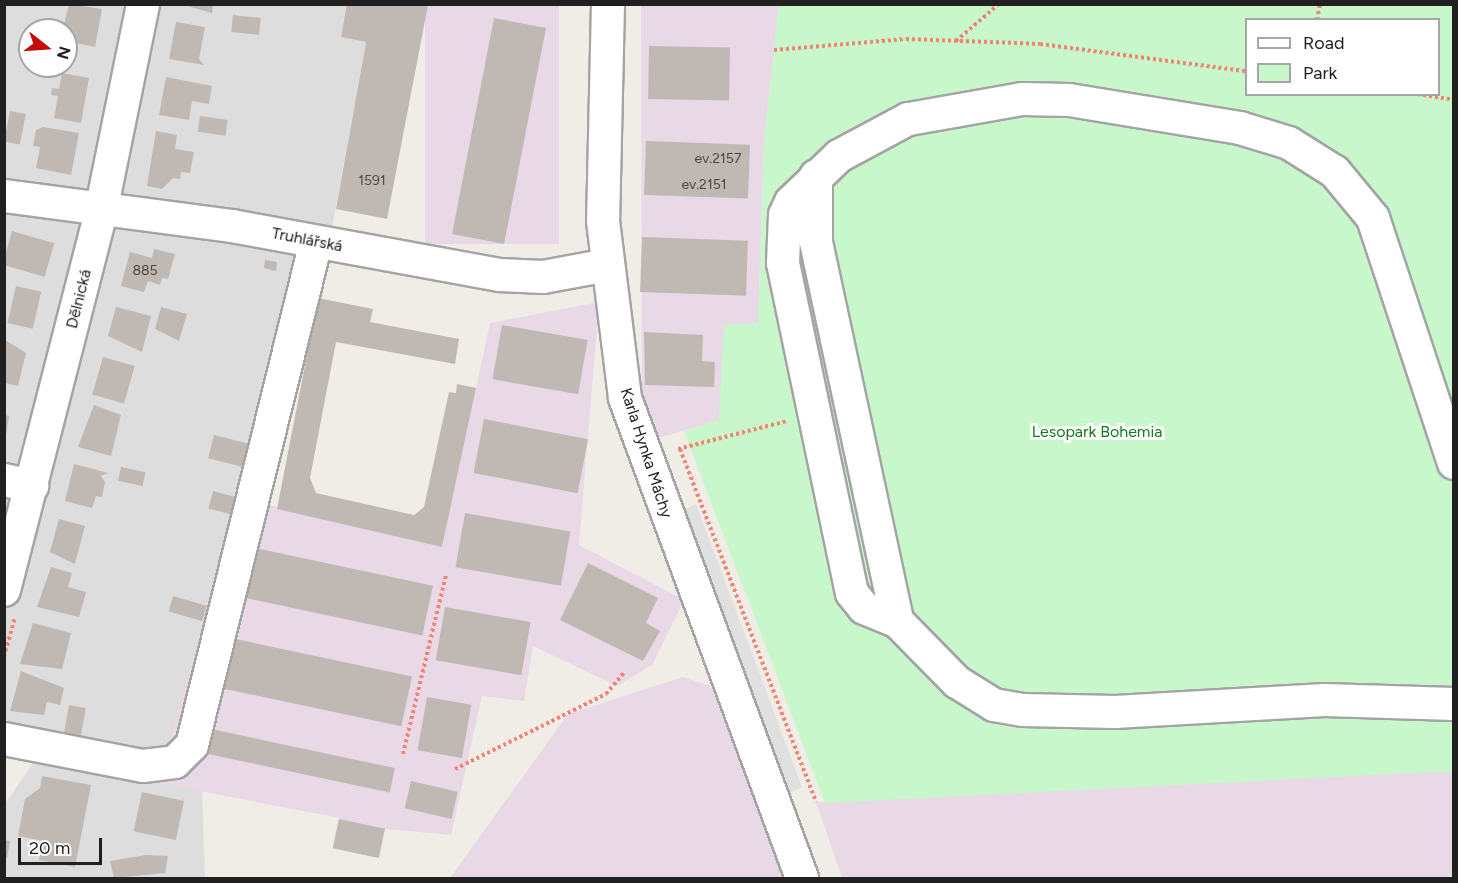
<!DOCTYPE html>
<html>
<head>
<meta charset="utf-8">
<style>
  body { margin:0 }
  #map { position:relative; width:1458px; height:883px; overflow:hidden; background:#f0ede7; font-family:Figtree,sans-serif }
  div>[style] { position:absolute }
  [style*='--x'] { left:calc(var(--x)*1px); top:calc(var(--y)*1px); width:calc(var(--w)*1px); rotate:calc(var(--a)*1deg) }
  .residential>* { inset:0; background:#dedddd }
  .industrial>* { inset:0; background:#e9d9e6; transform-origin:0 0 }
  .park>* { inset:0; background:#c7f7cb }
  .parking>* { inset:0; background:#e0e0e0 }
  .building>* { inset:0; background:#c0b9b3; transform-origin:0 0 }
  .path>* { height:4px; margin-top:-2px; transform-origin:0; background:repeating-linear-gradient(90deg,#f38375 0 3px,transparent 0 6px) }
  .roads { filter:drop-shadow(2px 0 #a4a4a4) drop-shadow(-2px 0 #a4a4a4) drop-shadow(0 2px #a4a4a4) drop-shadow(0 -2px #a4a4a4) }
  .minor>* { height:32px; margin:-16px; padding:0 16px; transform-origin:16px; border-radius:16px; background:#fff }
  span { translate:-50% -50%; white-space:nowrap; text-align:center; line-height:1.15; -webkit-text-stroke:6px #fff; paint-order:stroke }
  .number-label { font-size:14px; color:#484645 }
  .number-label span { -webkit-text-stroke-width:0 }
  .street-label { font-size:16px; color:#202020 }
  .park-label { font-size:16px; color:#117a1b }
  .frame { position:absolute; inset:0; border:6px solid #202020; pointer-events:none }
  .legend { position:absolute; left:1245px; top:18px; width:195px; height:78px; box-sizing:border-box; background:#fff; border:2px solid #a6a6a6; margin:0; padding:8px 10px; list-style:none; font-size:18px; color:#202020 }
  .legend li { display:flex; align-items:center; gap:12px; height:30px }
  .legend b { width:30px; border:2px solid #a6a6a6 }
  .north { position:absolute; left:18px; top:18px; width:60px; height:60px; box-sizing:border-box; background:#fff; border:2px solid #a6a6a6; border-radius:50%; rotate:107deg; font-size:16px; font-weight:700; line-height:24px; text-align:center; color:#202020 }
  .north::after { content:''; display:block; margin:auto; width:21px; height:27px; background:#c60c0a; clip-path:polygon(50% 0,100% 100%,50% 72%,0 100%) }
  .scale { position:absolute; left:18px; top:838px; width:84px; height:27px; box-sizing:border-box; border:3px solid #202020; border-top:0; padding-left:8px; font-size:18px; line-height:21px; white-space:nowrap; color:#202020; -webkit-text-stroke:4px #fff; paint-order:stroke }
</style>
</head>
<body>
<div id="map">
  <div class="residential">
    <div style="clip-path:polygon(evenodd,5px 5px,348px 5px,341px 37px,366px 42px,332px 228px,236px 497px,160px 783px,202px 791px,205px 878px,5px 878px,5px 804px,33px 763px,5px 732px,5px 5px,30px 30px,66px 30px,66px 66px,30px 66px,30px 30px)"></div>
  </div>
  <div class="industrial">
    <div style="left:425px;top:5px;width:134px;height:239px"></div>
    <div style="clip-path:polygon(641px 5px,779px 5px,764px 142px,758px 324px,722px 377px,719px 421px,650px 440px,642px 402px)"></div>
    <div style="clip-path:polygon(599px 302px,579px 545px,684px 600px,652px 665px,617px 686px,533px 646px,524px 701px,482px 696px,451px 835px,385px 829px,379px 858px,333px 848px,339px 818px,159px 783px,236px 497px,442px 547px,490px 323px)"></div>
    <div style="clip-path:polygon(683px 677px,711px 686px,784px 878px,450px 878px,568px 714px)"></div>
    <div style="clip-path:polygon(1453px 770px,1453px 878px,842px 878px,816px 802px)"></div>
  </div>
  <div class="park">
    <div style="clip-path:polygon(evenodd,779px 5px,1453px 5px,1453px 771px,825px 803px,684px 431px,719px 420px,724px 325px,758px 323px,764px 142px,779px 5px,1246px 20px,1438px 20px,1438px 94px,1246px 94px,1246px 20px)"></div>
  </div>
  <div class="parking">
    <div style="clip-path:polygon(696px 504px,802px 787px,791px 792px,786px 802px,682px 511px)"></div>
  </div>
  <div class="building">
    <div style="clip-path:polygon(69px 4px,102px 9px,95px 47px,66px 41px,67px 29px,63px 28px)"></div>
    <div style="clip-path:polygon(180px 4px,213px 4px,212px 13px)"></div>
    <div style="clip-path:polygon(347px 4px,428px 5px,387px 219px,336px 209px,366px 42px,341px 37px)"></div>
    <div style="left:233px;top:15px;width:28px;height:17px;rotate:6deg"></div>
    <div style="left:494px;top:18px;width:53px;height:220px;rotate:11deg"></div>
    <div style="clip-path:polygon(176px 22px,205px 27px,199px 59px,204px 65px,169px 59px)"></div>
    <div style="clip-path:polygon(24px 34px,30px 35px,30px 53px,21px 51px)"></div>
    <div style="left:649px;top:46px;width:81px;height:53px;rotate:1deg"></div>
    <div style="clip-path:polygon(62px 73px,89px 78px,81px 123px,54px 118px,58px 96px,51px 95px,52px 88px,59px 89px)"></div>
    <div style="clip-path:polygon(166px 77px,212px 86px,209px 104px,192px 101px,189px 120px,159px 115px)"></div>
    <div style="left:10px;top:111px;width:16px;height:31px;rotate:11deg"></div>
    <div style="left:200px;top:116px;width:28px;height:16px;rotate:8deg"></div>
    <div style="clip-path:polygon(43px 127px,79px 133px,71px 175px,36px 168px,40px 147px,33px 146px,36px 130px)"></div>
    <div style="clip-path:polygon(156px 131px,177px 135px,175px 149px,194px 152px,190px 173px,181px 172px,180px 179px,173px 178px,162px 189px,147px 186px)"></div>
    <div style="left:646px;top:141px;width:104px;height:54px;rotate:2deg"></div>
    <div style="left:12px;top:231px;width:44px;height:35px;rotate:16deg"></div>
    <div style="left:642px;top:237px;width:106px;height:55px;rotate:2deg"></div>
    <div style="clip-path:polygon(154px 249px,175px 254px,168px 279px,162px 278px,160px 285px,148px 281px,144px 292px,121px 286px,130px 252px,152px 258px)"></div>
    <div style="clip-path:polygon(265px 260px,277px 262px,276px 271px,264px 268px)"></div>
    <div style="left:16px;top:286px;width:26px;height:38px;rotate:13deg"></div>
    <div style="clip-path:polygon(318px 298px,373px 309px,370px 322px,459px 339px,455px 364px,336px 342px,310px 478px,316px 493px,414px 515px,424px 507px,449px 392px,456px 393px,457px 384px,476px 388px,442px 547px,277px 509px)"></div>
    <div style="clip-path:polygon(116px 307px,151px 316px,142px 352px,108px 336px)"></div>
    <div style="clip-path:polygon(161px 307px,187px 314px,179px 341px,155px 329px)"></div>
    <div style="left:502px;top:325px;width:87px;height:55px;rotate:10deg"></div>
    <div style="clip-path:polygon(644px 332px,703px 335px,702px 361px,715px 362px,714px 387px,645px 385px)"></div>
    <div style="clip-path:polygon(5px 340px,26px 353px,18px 386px,5px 383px)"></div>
    <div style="left:103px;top:357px;width:33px;height:39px;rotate:16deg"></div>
    <div style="clip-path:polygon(94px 405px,121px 415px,111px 456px,78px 447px)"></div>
    <div style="clip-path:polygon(4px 415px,9px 416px,6px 435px,4px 435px)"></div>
    <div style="left:484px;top:419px;width:106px;height:55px;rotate:11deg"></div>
    <div style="left:214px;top:435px;width:36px;height:24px;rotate:14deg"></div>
    <div style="clip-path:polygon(74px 464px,108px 473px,101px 476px,105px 482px,102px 497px,96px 496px,92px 508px,65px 501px)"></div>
    <div style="left:121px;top:467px;width:25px;height:14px;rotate:12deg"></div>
    <div style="left:213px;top:491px;width:23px;height:18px;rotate:15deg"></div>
    <div style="left:465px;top:513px;width:107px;height:55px;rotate:10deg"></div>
    <div style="clip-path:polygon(59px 519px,85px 526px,75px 564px,50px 552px)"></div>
    <div style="left:251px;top:547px;width:186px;height:51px;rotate:12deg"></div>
    <div style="clip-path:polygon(588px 563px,658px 598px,646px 623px,660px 631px,643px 661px,560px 620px)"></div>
    <div style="clip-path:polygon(51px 567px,72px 573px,68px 587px,86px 592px,79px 617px,37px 607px)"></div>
    <div style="left:173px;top:596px;width:35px;height:16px;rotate:16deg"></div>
    <div style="left:445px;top:607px;width:87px;height:54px;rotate:10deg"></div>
    <div style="clip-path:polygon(33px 623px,71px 633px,62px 669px,20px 664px)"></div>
    <div style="left:231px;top:638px;width:185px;height:51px;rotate:12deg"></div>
    <div style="clip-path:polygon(21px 671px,64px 688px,60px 705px,47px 702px,44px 715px,10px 711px)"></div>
    <div style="left:427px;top:697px;width:45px;height:54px;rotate:10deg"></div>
    <div style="left:69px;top:705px;width:17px;height:28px;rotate:10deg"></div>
    <div style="left:211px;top:729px;width:188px;height:25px;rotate:12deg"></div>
    <div style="clip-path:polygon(42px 776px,91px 785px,75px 867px,39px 860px,43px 841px,18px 836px,25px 799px,40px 788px)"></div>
    <div style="left:411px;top:781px;width:48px;height:28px;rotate:13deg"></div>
    <div style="left:142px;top:792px;width:43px;height:40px;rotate:12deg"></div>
    <div style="left:339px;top:819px;width:47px;height:30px;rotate:12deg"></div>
    <div style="clip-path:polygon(4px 840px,10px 841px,7px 858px,4px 857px)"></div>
    <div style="clip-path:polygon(146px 855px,168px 856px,165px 873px,114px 878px,110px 861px)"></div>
  </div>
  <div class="path">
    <div style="--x:1317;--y:20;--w:16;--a:-79"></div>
    <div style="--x:956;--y:41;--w:57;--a:-40.7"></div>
    <div style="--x:774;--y:50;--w:132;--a:-4.8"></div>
    <div style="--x:906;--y:39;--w:134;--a:2.1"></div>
    <div style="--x:1040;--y:44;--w:208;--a:7.5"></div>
    <div style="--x:1417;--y:94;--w:37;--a:9"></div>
    <div style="--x:678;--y:449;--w:113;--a:-14.4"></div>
    <div style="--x:680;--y:449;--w:378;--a:68.9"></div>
    <div style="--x:4;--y:657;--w:41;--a:-74.6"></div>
    <div style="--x:403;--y:754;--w:184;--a:-76.5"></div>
    <div style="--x:455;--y:769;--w:169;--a:-26.4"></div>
    <div style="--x:606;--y:694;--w:30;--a:-50"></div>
  </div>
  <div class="roads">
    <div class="minor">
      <div style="--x:608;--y:4;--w:217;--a:91.3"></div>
      <div style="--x:603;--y:221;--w:178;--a:82.9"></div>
      <div style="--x:625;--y:398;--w:512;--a:69.76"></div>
      <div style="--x:816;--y:176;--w:66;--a:90"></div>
      <div style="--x:816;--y:242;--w:388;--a:77.9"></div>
      <div style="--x:4;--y:196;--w:230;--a:7.5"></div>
      <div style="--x:232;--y:226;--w:272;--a:10.4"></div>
      <div style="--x:500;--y:275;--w:43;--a:2.7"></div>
      <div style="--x:543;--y:277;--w:66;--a:-10.5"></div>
      <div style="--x:1454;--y:463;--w:258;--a:-108.3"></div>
      <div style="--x:1373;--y:218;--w:60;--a:-129.6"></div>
      <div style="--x:1335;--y:172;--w:54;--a:-147.8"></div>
      <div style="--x:1289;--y:143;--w:51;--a:-163"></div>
      <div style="--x:1240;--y:128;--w:173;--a:-170.7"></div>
      <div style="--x:1069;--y:100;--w:47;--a:-178.8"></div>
      <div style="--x:1022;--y:99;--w:116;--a:170"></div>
      <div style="--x:908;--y:119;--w:78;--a:151.8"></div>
      <div style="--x:839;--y:156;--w:66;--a:136.2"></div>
      <div style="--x:791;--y:202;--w:14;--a:115"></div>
      <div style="--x:785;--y:215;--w:48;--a:92.4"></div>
      <div style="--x:783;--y:263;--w:337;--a:78.2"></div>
      <div style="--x:852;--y:593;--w:19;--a:51"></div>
      <div style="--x:864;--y:608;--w:35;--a:22"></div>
      <div style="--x:897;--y:621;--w:86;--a:45.5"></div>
      <div style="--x:957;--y:682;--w:44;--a:31.9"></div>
      <div style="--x:994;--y:705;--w:29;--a:10"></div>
      <div style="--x:1023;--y:710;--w:92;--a:1.2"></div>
      <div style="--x:1115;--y:712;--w:210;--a:-3.3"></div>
      <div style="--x:1325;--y:700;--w:129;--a:1.8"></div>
      <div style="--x:4;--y:480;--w:29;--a:12"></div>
      <div style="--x:4;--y:590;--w:391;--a:-75.6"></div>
      <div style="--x:101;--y:211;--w:211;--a:-78.5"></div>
      <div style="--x:4;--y:739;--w:142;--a:11"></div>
      <div style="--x:143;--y:766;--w:32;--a:-7"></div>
      <div style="--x:175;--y:762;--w:24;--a:-45"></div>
      <div style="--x:192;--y:745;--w:518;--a:-76.15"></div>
    </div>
  </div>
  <div class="number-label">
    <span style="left:718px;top:159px">ev.2157</span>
    <span style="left:372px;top:181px">1591</span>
    <span style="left:704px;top:185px">ev.2151</span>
    <span style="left:145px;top:271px">885</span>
  </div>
  <div class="street-label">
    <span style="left:307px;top:240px;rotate:11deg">Truhlářská</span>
    <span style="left:79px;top:299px;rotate:-76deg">Dělnická</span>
    <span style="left:646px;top:453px;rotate:72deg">Karla Hynka Máchy</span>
  </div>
  <div class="park-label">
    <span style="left:1097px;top:432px">Lesopark Bohemia</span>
  </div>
  <div class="frame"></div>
  <ul class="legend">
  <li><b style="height:8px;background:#fff"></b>Road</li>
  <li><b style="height:16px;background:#c7f7cb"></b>Park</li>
  </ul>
  <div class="north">N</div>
  <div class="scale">20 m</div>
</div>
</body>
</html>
